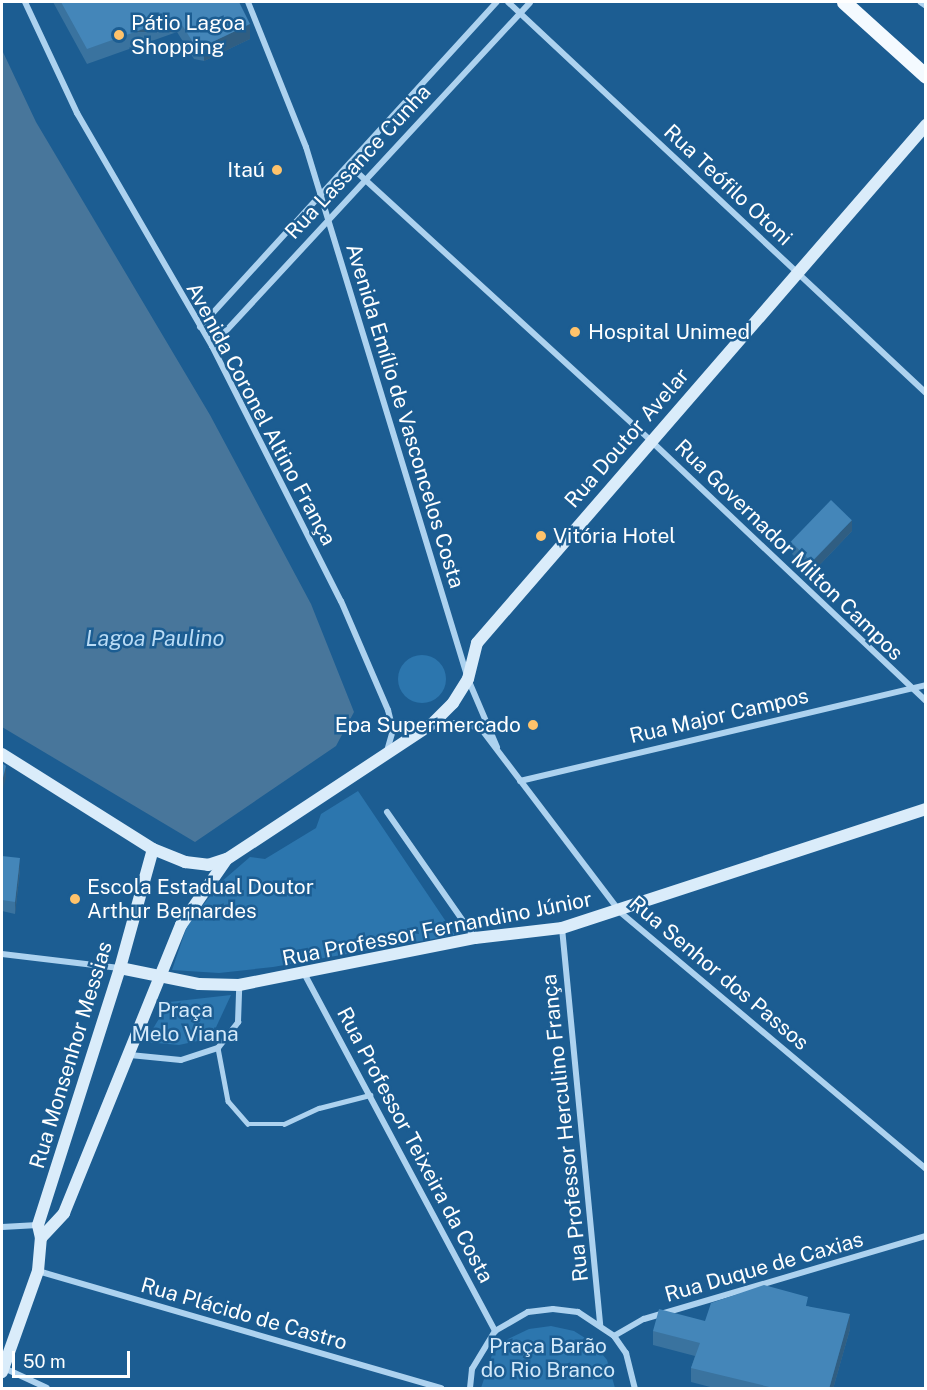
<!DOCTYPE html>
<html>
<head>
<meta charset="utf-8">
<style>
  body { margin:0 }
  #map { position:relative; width:927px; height:1390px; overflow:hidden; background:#1c5d92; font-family:"Public Sans",sans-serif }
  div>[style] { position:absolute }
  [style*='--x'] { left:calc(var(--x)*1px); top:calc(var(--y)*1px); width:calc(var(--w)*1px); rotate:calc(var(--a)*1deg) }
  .green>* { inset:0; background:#2c76ae }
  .round { border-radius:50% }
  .water>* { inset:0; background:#48769b }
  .lane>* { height:4.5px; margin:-2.25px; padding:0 2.25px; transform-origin:2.25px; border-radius:2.25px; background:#add2ef }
  .street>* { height:6px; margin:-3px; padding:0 3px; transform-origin:3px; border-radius:3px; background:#add2ef }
  .secondary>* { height:12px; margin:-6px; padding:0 6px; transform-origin:6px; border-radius:6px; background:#daecfa }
  .primary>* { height:15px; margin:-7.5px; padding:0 7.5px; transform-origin:7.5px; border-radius:7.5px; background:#f4faff }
  .wall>* { inset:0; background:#3a739f }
  .shaded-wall>* { inset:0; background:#305e82; transform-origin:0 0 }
  .building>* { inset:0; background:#4486b9; transform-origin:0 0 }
  .dots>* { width:16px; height:16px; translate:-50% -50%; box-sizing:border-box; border:3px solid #1c5d92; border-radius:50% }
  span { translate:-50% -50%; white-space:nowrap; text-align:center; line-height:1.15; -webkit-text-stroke:5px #1c5d92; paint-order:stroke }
  .poi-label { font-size:21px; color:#fff }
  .left { translate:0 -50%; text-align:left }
  .right { translate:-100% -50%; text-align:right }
  .street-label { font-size:21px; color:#fff }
  .park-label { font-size:21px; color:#d3e9fa }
  .water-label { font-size:22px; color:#b9dbf5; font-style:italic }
  .frame { position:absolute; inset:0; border:3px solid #fff; pointer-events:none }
  .scale { position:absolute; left:12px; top:1351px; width:118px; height:27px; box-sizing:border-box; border:3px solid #fff; border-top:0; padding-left:8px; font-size:18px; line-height:21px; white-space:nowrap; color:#fff; -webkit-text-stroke:4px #1c5d92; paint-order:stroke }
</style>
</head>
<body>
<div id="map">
  <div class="green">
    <div class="round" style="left:398px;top:655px;width:48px;height:48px"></div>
    <div style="clip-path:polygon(358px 791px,455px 935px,273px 967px,219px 973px,172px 970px,187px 926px,220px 883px,250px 857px,265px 859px,316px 828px,321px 814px)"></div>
    <div style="clip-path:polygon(231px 995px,211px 1038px,179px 1045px,145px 1042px,169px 1002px)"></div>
    <div style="clip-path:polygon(551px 1326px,574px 1331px,593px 1343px,607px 1360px,615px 1388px,481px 1388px,492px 1355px,508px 1339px,529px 1329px)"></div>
  </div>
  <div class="water">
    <div style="clip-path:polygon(2px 50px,36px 122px,210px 415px,311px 604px,354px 712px,336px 746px,195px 842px,2px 727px)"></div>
  </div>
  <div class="lane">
    <div style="--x:920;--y:2;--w:7;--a:34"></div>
    <div style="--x:218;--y:1048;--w:54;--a:79.3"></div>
    <div style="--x:228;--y:1101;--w:30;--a:49"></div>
    <div style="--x:248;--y:1124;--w:36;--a:0"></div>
    <div style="--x:284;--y:1124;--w:38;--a:-25"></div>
    <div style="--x:319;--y:1108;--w:53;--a:-14.3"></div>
  </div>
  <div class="street">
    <div style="--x:25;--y:2;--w:123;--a:64.9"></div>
    <div style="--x:77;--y:113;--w:269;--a:59.9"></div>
    <div style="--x:212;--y:346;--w:286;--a:63.2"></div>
    <div style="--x:341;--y:601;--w:119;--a:66.7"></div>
    <div style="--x:388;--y:710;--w:21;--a:76"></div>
    <div style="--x:393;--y:730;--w:25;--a:106"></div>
    <div style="--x:248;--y:2;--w:156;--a:68.2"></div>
    <div style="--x:306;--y:147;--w:556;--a:73.06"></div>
    <div style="--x:468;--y:679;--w:74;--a:66.9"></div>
    <div style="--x:508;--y:2;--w:572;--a:43.09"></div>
    <div style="--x:349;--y:165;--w:408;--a:42.4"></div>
    <div style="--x:650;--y:440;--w:380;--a:43.4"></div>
    <div style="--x:200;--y:327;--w:440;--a:-47.6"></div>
    <div style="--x:212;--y:346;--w:468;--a:-47.2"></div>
    <div style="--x:434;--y:723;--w:32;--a:0"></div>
    <div style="--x:466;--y:723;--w:17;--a:24"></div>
    <div style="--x:482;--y:730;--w:228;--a:52.8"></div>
    <div style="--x:620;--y:912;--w:400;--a:40"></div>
    <div style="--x:520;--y:781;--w:417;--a:-13.3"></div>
    <div style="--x:387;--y:812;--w:154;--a:55.1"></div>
    <div style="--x:562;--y:928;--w:398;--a:84.5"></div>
    <div style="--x:2;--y:954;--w:118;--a:6.8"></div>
    <div style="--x:305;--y:975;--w:404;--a:61.9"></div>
    <div style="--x:130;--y:1055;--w:51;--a:5.6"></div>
    <div style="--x:181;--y:1060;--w:39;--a:-18"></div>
    <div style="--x:218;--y:1048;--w:33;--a:-52"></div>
    <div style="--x:238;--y:1022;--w:37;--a:-88"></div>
    <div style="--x:2;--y:1227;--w:36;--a:-3"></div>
    <div style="--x:38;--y:1271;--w:420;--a:16.2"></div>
    <div style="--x:614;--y:1336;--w:34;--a:-30"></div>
    <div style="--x:644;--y:1319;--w:294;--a:-16.4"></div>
    <div style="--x:4;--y:1368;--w:47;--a:24.9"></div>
    <div style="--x:470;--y:1388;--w:19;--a:-84"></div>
    <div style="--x:472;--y:1369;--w:44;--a:-58.8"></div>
    <div style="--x:495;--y:1331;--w:38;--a:-30"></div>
    <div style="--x:528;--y:1312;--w:25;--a:-7"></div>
    <div style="--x:553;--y:1309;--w:25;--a:7"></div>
    <div style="--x:578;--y:1312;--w:43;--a:33.7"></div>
    <div style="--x:614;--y:1336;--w:21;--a:55"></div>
    <div style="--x:626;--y:1353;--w:36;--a:76"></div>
  </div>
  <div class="secondary">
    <div style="--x:2;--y:754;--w:178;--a:32.2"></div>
    <div style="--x:153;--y:849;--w:35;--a:22"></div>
    <div style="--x:185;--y:862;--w:23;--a:7"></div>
    <div style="--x:208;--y:865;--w:20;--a:-18"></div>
    <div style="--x:227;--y:859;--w:247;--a:-33.4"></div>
    <div style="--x:433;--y:723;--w:28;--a:-45"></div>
    <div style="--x:453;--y:703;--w:28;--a:-58"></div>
    <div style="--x:468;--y:679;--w:37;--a:-76"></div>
    <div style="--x:477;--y:643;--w:686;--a:-49.08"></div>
    <div style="--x:120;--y:968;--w:81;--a:11.4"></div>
    <div style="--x:199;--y:984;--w:40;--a:1.4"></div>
    <div style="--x:239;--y:985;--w:241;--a:-11.3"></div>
    <div style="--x:475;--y:938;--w:88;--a:-6.6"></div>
    <div style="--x:562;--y:928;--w:383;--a:-18.1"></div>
    <div style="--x:41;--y:1238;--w:34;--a:-47"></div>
    <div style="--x:64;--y:1213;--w:311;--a:-67.9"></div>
    <div style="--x:181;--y:925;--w:79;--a:-55.3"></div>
    <div style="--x:2;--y:1372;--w:107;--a:-70.4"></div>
    <div style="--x:38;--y:1271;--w:33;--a:-85"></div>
    <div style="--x:41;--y:1238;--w:13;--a:-103"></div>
    <div style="--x:38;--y:1225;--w:270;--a:-72.3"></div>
    <div style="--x:120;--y:968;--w:123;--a:-74.5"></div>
  </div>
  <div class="primary">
    <div style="--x:844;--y:2;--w:110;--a:42.1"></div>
  </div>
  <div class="wall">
    <div style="clip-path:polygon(53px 2px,239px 2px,250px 39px,204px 61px,194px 59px,177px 32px,87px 64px)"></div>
    <div style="clip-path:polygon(852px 531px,812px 573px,792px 554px,792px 543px)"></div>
    <div style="clip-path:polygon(2px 856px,20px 870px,15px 914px,2px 911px)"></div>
    <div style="clip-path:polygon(808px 1306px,850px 1329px,833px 1389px,718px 1389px,691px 1382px,691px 1368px,695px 1356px,653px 1345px,653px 1331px,705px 1321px)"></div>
  </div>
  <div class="shaded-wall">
    <div style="left:177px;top:17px;width:15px;height:96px;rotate:90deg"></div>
    <div style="clip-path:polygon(250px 24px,250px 39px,204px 61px,204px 46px)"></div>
    <div style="clip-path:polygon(852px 520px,852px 531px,812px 573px,812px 562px)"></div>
    <div style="clip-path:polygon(6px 766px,6px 777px,2px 793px,2px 782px)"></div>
    <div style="clip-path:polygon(20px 858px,20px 870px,15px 914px,15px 902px)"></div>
    <div style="clip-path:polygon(850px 1314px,850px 1329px,833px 1389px,829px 1389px)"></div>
  </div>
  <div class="building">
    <div style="clip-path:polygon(61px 2px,239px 2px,250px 24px,204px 46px,194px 44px,177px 17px,87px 49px)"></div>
    <div style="left:831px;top:500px;width:29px;height:58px;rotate:44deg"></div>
    <div style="clip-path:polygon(2px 763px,6px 766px,2px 782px)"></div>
    <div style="clip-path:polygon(2px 856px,20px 858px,15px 902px,2px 900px)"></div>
    <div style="clip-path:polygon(764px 1285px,808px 1297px,806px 1306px,850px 1314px,829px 1389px,778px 1389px,691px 1368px,700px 1343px,653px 1331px,659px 1309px,705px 1321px,711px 1303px)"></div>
  </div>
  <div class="dots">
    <div style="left:119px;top:35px;background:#ffc36b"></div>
    <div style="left:277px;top:170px;background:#ffc36b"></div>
    <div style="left:575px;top:332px;background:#ffc36b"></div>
    <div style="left:541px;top:536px;background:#ffc36b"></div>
    <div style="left:533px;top:725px;background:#ffc36b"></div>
    <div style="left:75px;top:899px;background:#ffc36b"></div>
  </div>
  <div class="poi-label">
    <span class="left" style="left:131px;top:35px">Pátio Lagoa<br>Shopping</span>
    <span class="right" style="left:265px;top:170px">Itaú</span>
    <span class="left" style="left:588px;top:332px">Hospital Unimed</span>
    <span class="left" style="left:553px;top:536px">Vitória Hotel</span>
    <span class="right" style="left:521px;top:725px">Epa Supermercado</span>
    <span class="left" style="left:87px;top:899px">Escola Estadual Doutor<br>Arthur Bernardes</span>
  </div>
  <div class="street-label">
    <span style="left:358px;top:162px;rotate:-47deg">Rua Lassance Cunha</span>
    <span style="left:728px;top:185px;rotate:43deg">Rua Teófilo Otoni</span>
    <span style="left:261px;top:414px;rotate:62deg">Avenida Coronel Altino França</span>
    <span style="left:405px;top:416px;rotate:73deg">Avenida Emílio de Vasconcelos Costa</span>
    <span style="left:627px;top:438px;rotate:-49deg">Rua Doutor Avelar</span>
    <span style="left:789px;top:550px;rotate:44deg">Rua Governador Milton Campos</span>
    <span style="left:719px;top:716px;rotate:-13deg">Rua Major Campos</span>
    <span style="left:437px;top:929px;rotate:-11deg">Rua Professor Fernandino Júnior</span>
    <span style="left:719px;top:973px;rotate:40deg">Rua Senhor dos Passos</span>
    <span style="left:71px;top:1055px;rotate:-73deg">Rua Monsenhor Messias</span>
    <span style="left:565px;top:1128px;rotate:-96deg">Rua Professor Herculino França</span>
    <span style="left:415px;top:1145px;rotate:62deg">Rua Professor Teixeira da Costa</span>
    <span style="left:764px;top:1267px;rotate:-16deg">Rua Duque de Caxias</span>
    <span style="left:244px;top:1314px;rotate:16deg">Rua Plácido de Castro</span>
  </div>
  <div class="park-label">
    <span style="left:185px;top:1022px">Praça<br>Melo Viana</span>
    <span style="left:548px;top:1358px">Praça Barão<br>do Rio Branco</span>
  </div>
  <div class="water-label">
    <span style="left:155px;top:639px">Lagoa Paulino</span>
  </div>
  <div class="frame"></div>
  <div class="scale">50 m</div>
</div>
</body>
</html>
